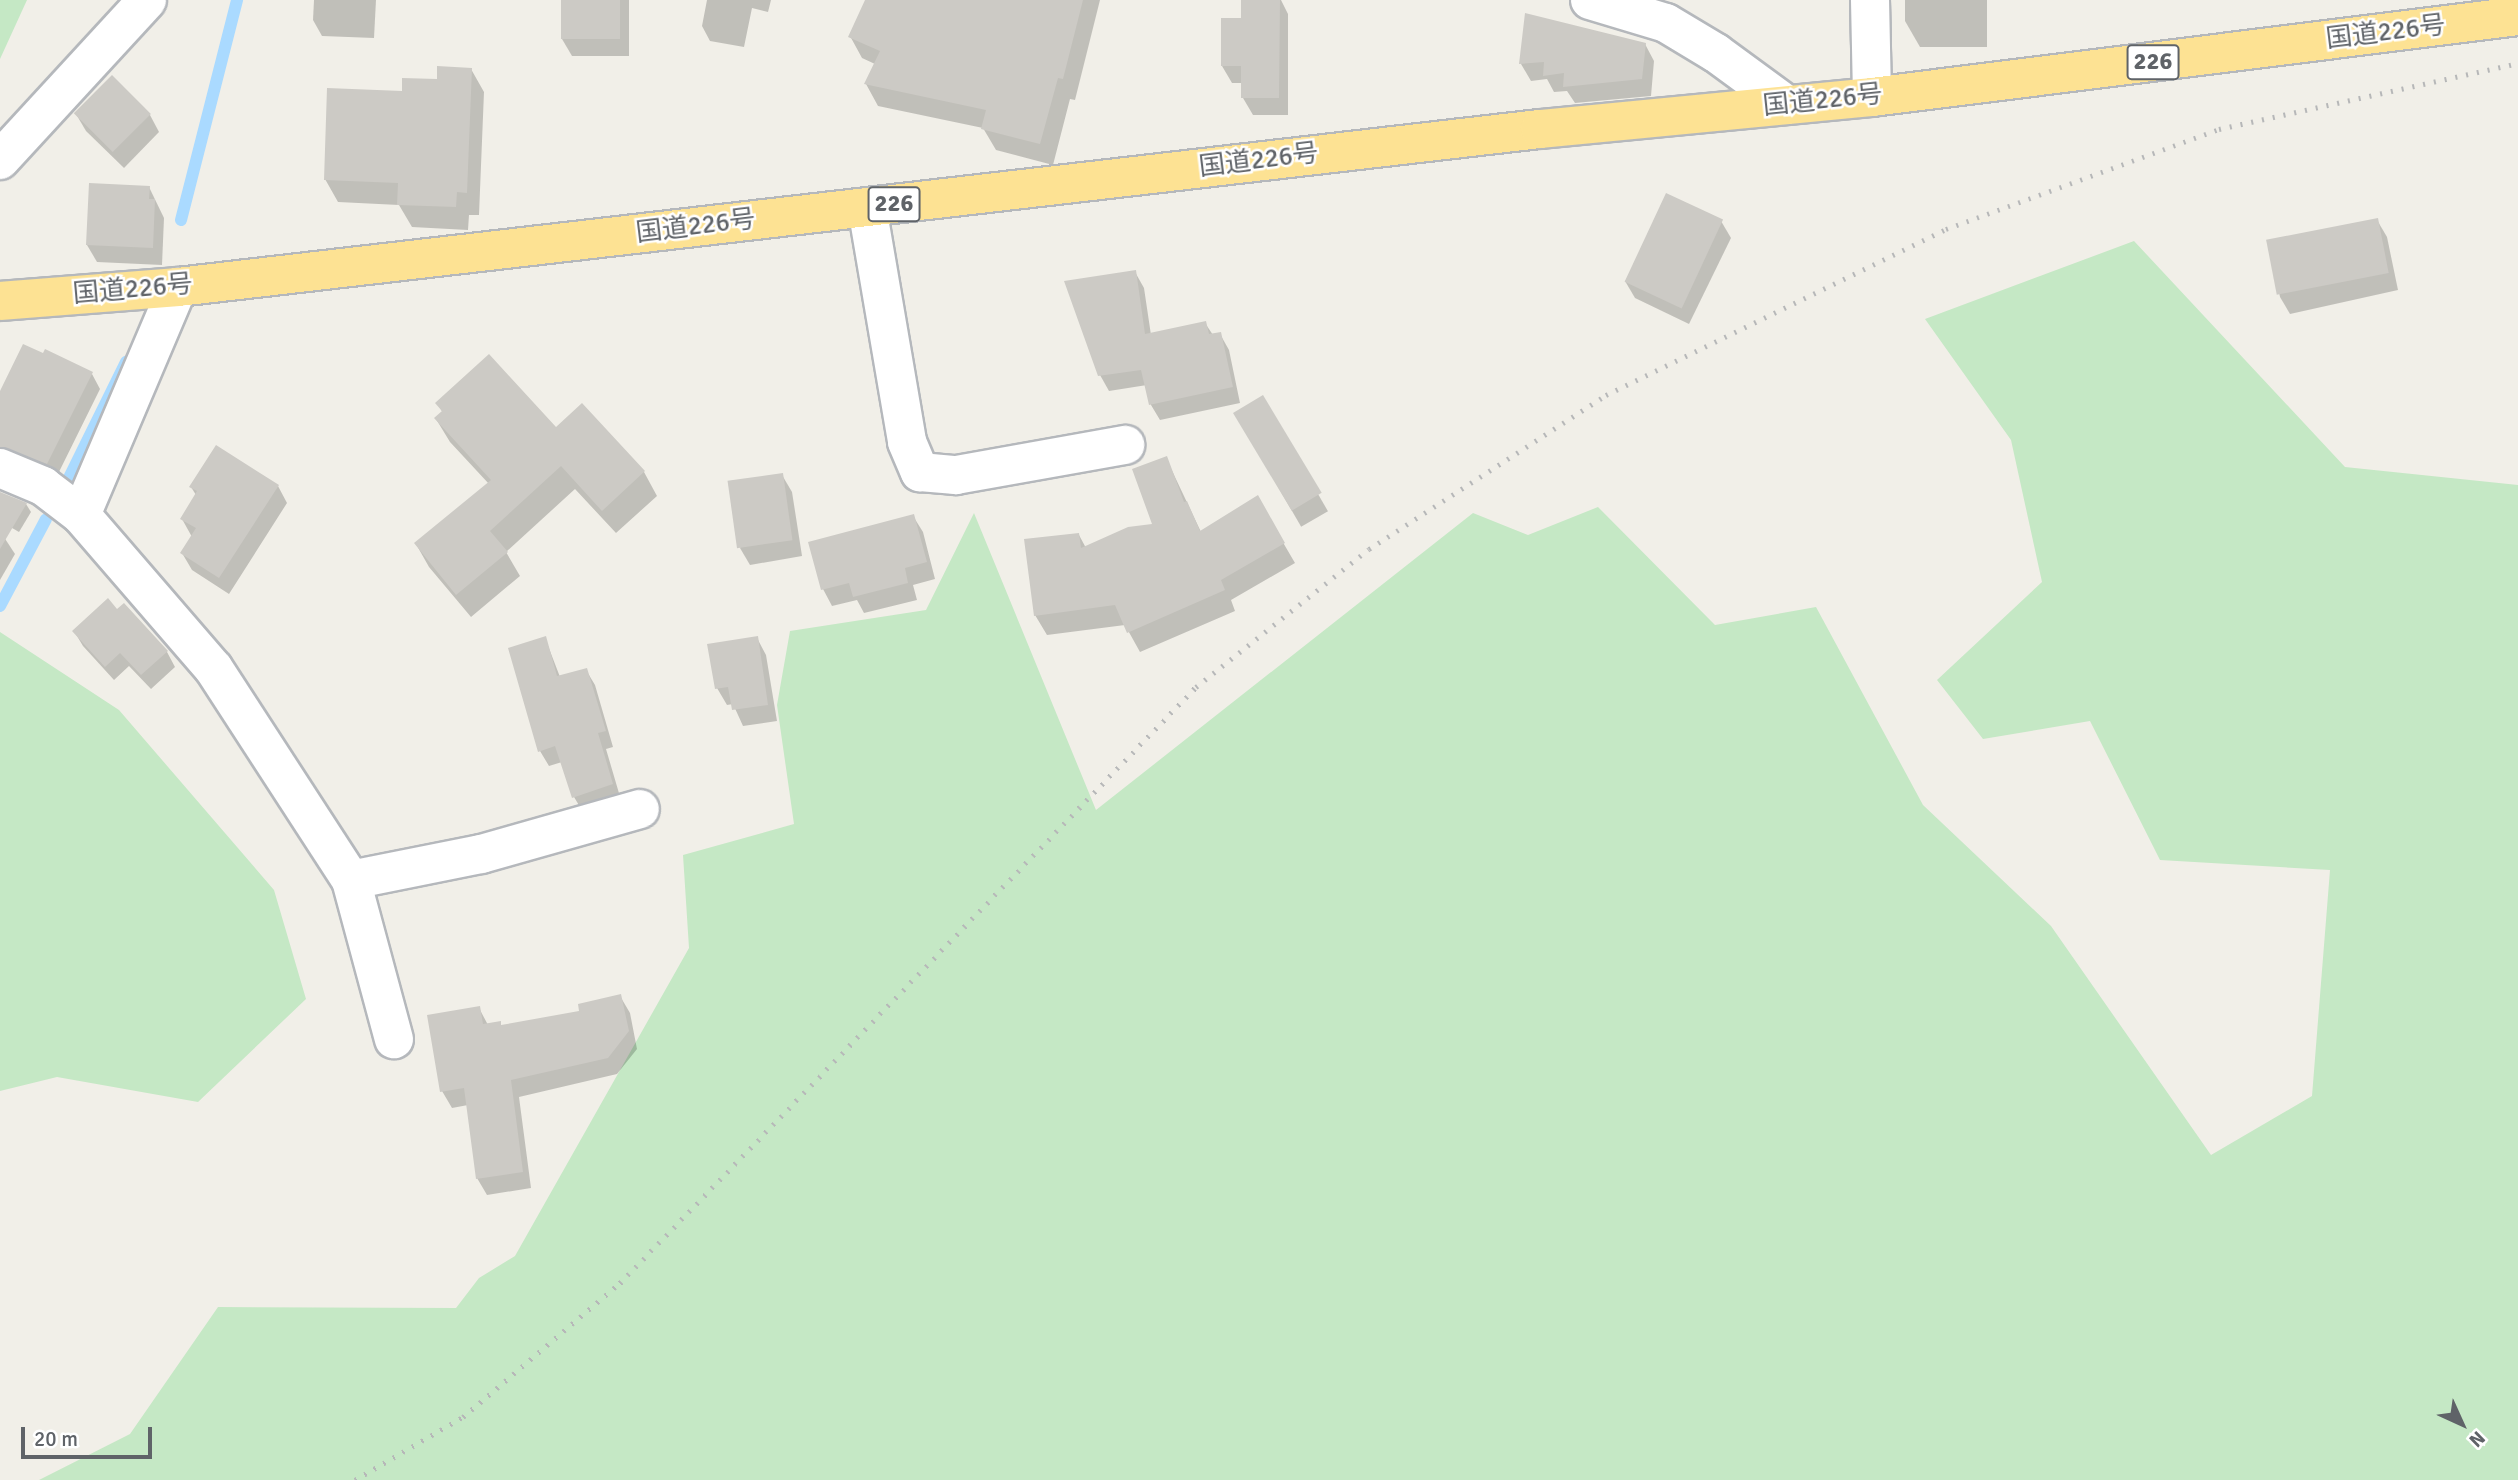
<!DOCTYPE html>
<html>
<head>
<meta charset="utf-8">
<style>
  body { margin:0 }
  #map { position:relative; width:2518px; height:1480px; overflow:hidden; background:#f1efe8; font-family:Signika,"Noto Sans JP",sans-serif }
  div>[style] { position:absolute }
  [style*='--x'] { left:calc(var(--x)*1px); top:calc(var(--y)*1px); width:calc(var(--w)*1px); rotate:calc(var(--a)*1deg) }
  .green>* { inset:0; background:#c5e8c5 }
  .shadow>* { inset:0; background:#0003; transform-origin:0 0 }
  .stream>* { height:12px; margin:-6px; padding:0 6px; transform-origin:6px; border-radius:6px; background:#aadaff }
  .building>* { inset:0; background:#cccac5; transform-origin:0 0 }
  .roads { filter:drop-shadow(2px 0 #b5b8bc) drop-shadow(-2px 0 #b5b8bc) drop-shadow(0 2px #b5b8bc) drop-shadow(0 -2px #b5b8bc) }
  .minor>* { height:38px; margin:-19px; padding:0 19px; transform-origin:19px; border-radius:19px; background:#fff }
  .highway>* { height:38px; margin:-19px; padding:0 19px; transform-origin:19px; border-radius:19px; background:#fde293 }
  .rail>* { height:5px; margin-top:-2.5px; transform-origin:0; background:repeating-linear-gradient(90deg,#b6b7b8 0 2px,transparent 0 11px) }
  span { translate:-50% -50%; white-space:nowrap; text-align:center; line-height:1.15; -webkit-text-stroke:5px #fff; paint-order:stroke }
  .shield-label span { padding:2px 5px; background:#fff; border:2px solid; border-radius:5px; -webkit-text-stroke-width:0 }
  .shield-label { font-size:24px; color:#5f6368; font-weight:700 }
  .street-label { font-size:26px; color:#5f6368 }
  .north { position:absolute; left:2427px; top:1389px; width:70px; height:70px; -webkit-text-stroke:5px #fff; paint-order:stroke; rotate:135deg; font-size:19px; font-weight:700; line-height:28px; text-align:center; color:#5f6368 }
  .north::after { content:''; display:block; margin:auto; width:24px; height:32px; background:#5f6368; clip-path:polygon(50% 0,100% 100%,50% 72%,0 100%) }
  .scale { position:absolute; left:21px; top:1427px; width:131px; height:32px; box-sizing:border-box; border:4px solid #5f6368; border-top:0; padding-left:9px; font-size:21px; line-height:24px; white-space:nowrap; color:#5f6368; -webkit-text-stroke:5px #fff; paint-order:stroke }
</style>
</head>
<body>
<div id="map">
  <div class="green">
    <div style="clip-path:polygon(0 0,27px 0,0 59px)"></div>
    <div style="clip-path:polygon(2134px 241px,2345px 467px,2518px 485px,2518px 1480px,39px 1480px,130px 1434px,218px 1307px,456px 1308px,479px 1278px,515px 1256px,689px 948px,683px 855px,794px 824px,777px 705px,790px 631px,926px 610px,974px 513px,1096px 810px,1473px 513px,1528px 535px,1598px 507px,1715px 625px,1816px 607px,1923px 805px,2051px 926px,2211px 1155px,2312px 1096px,2330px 870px,2160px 860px,2090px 721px,1983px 739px,1937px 680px,2042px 582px,2011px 440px,1925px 319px)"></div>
    <div style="clip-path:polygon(0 632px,119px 710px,274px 890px,306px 999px,198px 1102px,57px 1077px,0 1091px)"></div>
  </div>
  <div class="shadow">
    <div style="clip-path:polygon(314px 0,376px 0,374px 38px,322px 36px,313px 20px)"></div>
    <div style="clip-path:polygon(562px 0,629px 0,629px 56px,572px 56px,562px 39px)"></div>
    <div style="clip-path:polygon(707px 0,771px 0,768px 12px,752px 8px,744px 47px,710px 41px,702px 26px)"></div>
    <div style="clip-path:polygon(867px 0,1100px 0,1075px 100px,1070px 99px,1053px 165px,996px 150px,983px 128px,878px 106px,866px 84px,875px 64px,862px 58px,850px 36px)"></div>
    <div style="clip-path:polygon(1243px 0,1281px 0,1288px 14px,1288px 115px,1253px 115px,1243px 98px,1243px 83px,1232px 83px,1222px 66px,1243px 19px)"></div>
    <div style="clip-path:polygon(1905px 0,1987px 0,1987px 47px,1920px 47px,1905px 21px)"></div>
    <div style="clip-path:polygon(1526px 15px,1645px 44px,1654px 61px,1651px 96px,1575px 103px,1567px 91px,1554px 92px,1547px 79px,1531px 81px,1521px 64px)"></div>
    <div style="clip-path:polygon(471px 69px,484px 92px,479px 215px,469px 215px,468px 230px,412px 227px,399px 205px,338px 202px,325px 179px,403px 93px)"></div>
    <div style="clip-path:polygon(76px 114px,150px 115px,159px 132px,124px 168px,86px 131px)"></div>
    <div style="clip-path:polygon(149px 187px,164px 218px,162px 265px,97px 262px,87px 245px)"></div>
    <div style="clip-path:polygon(2377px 220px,2387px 237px,2398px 290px,2290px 314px,2280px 297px,2269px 243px)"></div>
    <div style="clip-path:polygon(1721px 221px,1731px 238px,1689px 324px,1635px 298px,1625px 281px)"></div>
    <div style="clip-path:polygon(1135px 272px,1144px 288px,1151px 335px,1205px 323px,1213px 335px,1220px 334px,1229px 350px,1240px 403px,1160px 420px,1151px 405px,1147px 385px,1109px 391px,1100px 375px)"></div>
    <div style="clip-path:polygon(92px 374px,100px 389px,56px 478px,27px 466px,20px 453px,0 444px,0 395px)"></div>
    <div style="left:1262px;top:397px;width:132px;height:31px;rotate:60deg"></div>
    <div style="clip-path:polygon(437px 403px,556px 429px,582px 405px,644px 472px,657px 496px,616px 533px,575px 489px,506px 552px,520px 576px,471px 617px,429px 567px,416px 544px,489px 484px,450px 442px,436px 419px,443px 413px)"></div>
    <div style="clip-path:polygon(1166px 458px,1201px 532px,1257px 498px,1295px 563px,1231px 600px,1235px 611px,1140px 652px,1125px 625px,1047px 635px,1035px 615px,1079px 535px,1086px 548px,1154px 525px)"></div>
    <div style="clip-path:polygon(782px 475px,792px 492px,802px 556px,750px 565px,740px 548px)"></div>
    <div style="clip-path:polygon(278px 486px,287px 503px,229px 594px,192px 570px,182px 553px,192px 537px,182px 519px,196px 495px,191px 487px)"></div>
    <div style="clip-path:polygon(0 494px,26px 504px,31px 512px,19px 532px,0 521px)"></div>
    <div style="clip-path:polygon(913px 516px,923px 532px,935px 579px,913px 585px,917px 600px,864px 613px,857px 600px,832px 606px,823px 589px)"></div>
    <div style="clip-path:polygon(0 531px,15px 554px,0 580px)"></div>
    <div style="clip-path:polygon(117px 611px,167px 652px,175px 667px,151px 689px,129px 666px,114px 680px,83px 646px,74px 631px)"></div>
    <div style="clip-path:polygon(545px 638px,560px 677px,586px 670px,595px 685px,613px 747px,606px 749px,621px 800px,583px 812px,574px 797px,562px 762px,549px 766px,540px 751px)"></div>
    <div style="clip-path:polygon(757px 638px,766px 655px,777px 721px,743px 726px,733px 704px,727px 705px,717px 688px)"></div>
    <div style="clip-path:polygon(620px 996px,630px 1013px,637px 1049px,617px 1074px,519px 1097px,531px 1188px,487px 1195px,477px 1178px,468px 1105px,452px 1108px,442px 1091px,479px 1008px,488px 1025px,500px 1023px,502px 1027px,582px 1012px)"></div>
  </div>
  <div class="stream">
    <div style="--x:181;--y:220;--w:227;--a:-75.7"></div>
    <div style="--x:67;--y:482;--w:134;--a:-63.8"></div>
    <div style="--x:0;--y:606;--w:98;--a:-62.1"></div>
  </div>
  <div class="building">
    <div style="left:561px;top:0;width:59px;height:39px"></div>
    <div style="clip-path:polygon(865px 0,1083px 0,1063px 79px,1058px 78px,1040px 144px,981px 129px,986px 110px,864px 84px,880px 51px,848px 37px)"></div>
    <div style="clip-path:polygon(1241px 0,1280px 0,1279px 98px,1241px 98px,1241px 66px,1221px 66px,1221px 18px,1241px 18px)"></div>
    <div style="clip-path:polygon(1525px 13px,1646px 43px,1642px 79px,1563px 87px,1564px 73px,1543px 76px,1544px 62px,1519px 64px)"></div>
    <div style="clip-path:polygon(437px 66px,472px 68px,467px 193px,457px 192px,456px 207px,397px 205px,398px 183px,324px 180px,327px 88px,402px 91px,402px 78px,437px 79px)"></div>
    <div style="left:112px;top:75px;width:55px;height:54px;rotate:45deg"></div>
    <div style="clip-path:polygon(89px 183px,150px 186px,149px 199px,155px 199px,153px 248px,86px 245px)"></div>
    <div style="left:1666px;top:193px;width:63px;height:98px;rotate:25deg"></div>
    <div style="left:2378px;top:218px;width:56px;height:114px;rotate:79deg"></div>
    <div style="clip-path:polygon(1136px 270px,1145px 334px,1206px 321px,1209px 334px,1221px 332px,1233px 387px,1149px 405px,1141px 370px,1098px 376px,1064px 281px)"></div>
    <div style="clip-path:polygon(23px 344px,43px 353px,45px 349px,93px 372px,47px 464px,0 447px,0 391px)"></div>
    <div style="clip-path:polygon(489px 354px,556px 427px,582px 403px,645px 471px,602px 511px,561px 466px,490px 531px,508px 552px,456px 595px,414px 543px,491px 480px,434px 418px,442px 411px,435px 403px)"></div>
    <div style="left:1263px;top:395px;width:114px;height:35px;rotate:59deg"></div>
    <div style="clip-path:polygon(216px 445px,279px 485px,219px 578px,180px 553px,196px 528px,180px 519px,197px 491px,189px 487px)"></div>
    <div style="clip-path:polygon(1167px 456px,1184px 502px,1187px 501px,1200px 531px,1258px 495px,1285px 543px,1221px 580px,1225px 590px,1127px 633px,1115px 605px,1034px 616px,1024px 539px,1079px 533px,1081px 548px,1128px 527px,1152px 524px,1132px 469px)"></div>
    <div style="left:783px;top:473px;width:68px;height:56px;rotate:82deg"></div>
    <div style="clip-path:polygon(0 492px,27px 503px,0 549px)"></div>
    <div style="clip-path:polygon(914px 514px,927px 562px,905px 568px,908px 583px,853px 597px,849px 583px,821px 590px,808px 542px)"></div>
    <div style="clip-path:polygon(108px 598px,117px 609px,124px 603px,168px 651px,141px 675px,120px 653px,105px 667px,72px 631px)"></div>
    <div style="clip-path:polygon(546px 636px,557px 676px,587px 668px,606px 731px,598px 733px,613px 784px,572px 798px,555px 746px,538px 752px,508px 648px)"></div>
    <div style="clip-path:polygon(758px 636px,768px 705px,732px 710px,728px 687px,715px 689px,707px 644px)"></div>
    <div style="clip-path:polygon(621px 994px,629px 1031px,608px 1058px,511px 1080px,523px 1172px,476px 1179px,464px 1088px,440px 1092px,427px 1015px,480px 1006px,483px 1024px,501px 1021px,501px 1025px,579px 1011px,578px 1004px)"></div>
  </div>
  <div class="roads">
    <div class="minor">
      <div style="--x:1590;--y:0;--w:79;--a:16.8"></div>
      <div style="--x:1666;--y:23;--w:58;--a:31"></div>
      <div style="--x:1716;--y:53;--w:88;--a:36.2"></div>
      <div style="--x:1870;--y:0;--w:97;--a:88.8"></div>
      <div style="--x:0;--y:160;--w:217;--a:-47.4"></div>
      <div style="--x:867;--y:207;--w:238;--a:80.3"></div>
      <div style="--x:907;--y:442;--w:33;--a:67"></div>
      <div style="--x:920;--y:472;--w:36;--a:5"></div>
      <div style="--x:956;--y:475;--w:172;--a:-10.1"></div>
      <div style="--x:0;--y:468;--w:47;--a:22.7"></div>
      <div style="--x:43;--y:486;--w:48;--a:37.3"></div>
      <div style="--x:81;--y:515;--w:203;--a:49.2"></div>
      <div style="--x:214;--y:669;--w:252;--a:57"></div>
      <div style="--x:351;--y:880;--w:165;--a:74.9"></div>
      <div style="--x:81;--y:515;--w:248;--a:-67"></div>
      <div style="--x:351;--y:880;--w:133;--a:-11.3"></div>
      <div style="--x:481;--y:854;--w:165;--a:-15.8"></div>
    </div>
    <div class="highway">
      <div style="--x:0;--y:301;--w:179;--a:-4.5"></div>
      <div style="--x:178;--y:287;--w:1371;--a:-6.62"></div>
      <div style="--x:1540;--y:129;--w:334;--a:-5.5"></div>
      <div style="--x:1872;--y:97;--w:651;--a:-7.15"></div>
    </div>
  </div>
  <div class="rail">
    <div style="--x:355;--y:1480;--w:125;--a:-30.3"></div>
    <div style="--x:463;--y:1417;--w:206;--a:-40.5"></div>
    <div style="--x:620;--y:1283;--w:829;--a:-45.98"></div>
    <div style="--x:1196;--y:687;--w:221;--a:-38.6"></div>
    <div style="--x:1369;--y:549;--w:283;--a:-33"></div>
    <div style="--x:1606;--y:395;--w:378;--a:-26"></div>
    <div style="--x:1946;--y:229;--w:291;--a:-20.1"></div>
    <div style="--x:2219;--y:129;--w:306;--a:-12.4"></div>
  </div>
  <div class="shield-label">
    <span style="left:2153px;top:62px">226</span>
    <span style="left:894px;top:204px">226</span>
  </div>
  <div class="street-label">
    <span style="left:2386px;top:33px;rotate:-7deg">国道226号</span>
    <span style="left:1823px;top:101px;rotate:-6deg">国道226号</span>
    <span style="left:1259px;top:161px;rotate:-7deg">国道226号</span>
    <span style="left:696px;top:227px;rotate:-7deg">国道226号</span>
    <span style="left:133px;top:290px;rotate:-5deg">国道226号</span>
  </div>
  <div class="north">N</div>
  <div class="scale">20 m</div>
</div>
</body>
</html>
